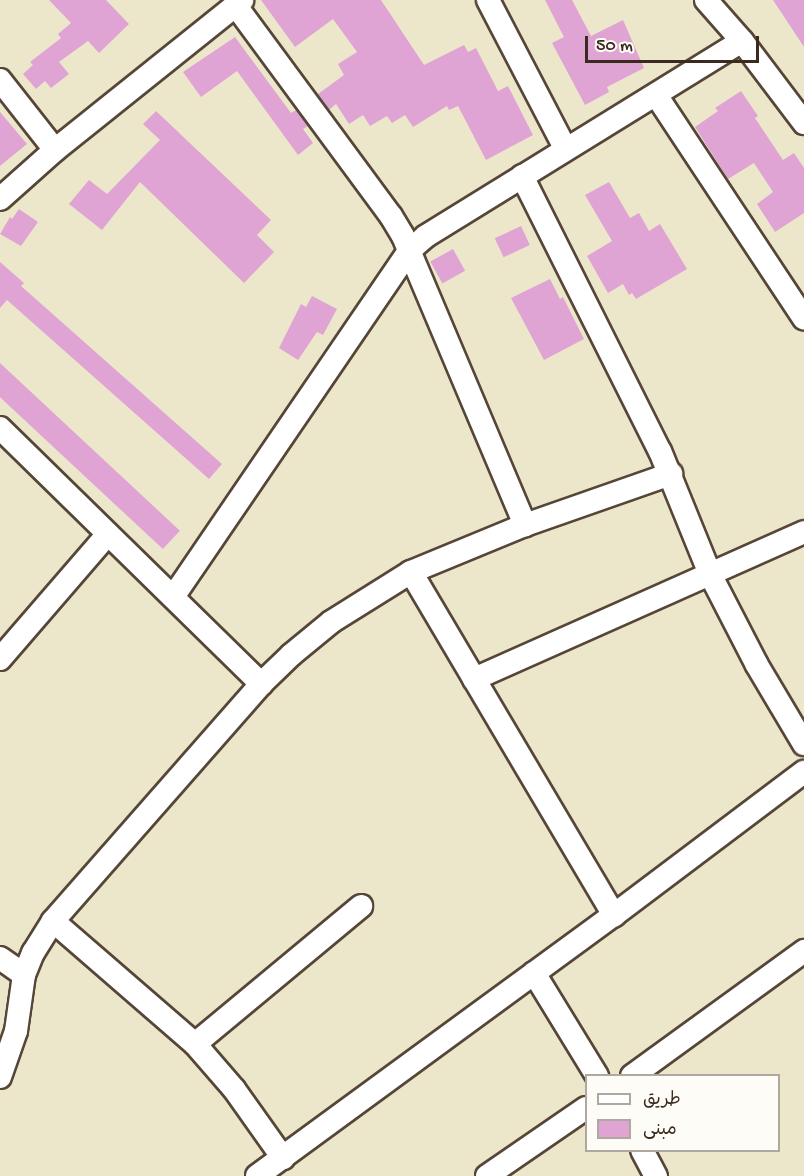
<!DOCTYPE html>
<html>
<head>
<meta charset="utf-8">
<style>
  body { margin:0 }
  #map { position:relative; width:804px; height:1176px; overflow:hidden; background:#ece7cb; font-family:"Gochi Hand","Playpen Sans Arabic",sans-serif }
  div>[style] { position:absolute }
  [style*='--x'] { left:calc(var(--x)*1px); top:calc(var(--y)*1px); width:calc(var(--w)*1px); rotate:calc(var(--a)*1deg) }
  .building>* { inset:0; background:#e0a4d4; transform-origin:0 0 }
  .roads { filter:drop-shadow(2px 0 #564638) drop-shadow(-2px 0 #564638) drop-shadow(0 2px #564638) drop-shadow(0 -2px #564638) }
  .street>* { height:22px; margin:-11px; padding:0 11px; transform-origin:11px; border-radius:11px; background:#fff }
  span { translate:-50% -50%; white-space:nowrap; text-align:center; line-height:1.15; -webkit-text-stroke:4.5px #fdfcf7; paint-order:stroke }
  .legend { position:absolute; left:585px; top:1074px; width:195px; height:78px; box-sizing:border-box; background:#fdfcf7; border:2px solid #afa8a0; margin:0; padding:8px 10px; list-style:none; font-size:18px; color:#3b2a1e }
  .legend li { display:flex; align-items:center; gap:12px; height:30px }
  .legend b { width:30px; border:2px solid #afa8a0 }
  .scale { position:absolute; left:585px; top:36px; width:174px; height:27px; box-sizing:border-box; border:3px solid #3b2a1e; border-top:0; padding-left:8px; font-size:18px; line-height:21px; white-space:nowrap; color:#3b2a1e; -webkit-text-stroke:4px #fdfcf7; paint-order:stroke }
</style>
</head>
<body>
<div id="map">
  <div class="building">
    <div style="clip-path:polygon(49px 0,106px 0,129px 24px,99px 53px,88px 41px,59px 62px,69px 74px,51px 88px,45px 81px,36px 89px,23px 74px,33px 65px,30px 62px,61px 38px,58px 34px,71px 23px)"></div>
    <div style="clip-path:polygon(261px 0,381px 0,424px 65px,464px 45px,468px 52px,476px 48px,498px 91px,508px 86px,533px 135px,486px 160px,458px 106px,449px 110px,447px 106px,413px 127px,405px 115px,392px 123px,387px 116px,370px 126px,363px 115px,349px 124px,336px 104px,329px 110px,318px 94px,344px 75px,338px 64px,357px 52px,333px 19px,295px 47px)"></div>
    <div style="clip-path:polygon(545px 0,572px 0,591px 36px,623px 20px,644px 68px,607px 87px,609px 92px,585px 105px,552px 43px,564px 37px)"></div>
    <div style="clip-path:polygon(773px 0,804px 0,804px 47px)"></div>
    <div style="clip-path:polygon(235px 37px,291px 113px,296px 110px,308px 126px,303px 129px,313px 143px,298px 155px,237px 71px,201px 97px,183px 72px)"></div>
    <div style="clip-path:polygon(741px 91px,758px 116px,755px 118px,783px 160px,794px 153px,804px 168px,804px 213px,775px 232px,757px 204px,773px 192px,754px 163px,728px 179px,695px 127px,718px 111px,715px 108px)"></div>
    <div style="clip-path:polygon(156px 111px,271px 220px,257px 235px,274px 252px,244px 283px,140px 182px,102px 230px,69px 204px,89px 180px,107px 194px,160px 140px,143px 124px)"></div>
    <div style="clip-path:polygon(0 112px,27px 144px,0 166px)"></div>
    <div style="clip-path:polygon(609px 182px,630px 218px,639px 213px,649px 231px,660px 224px,687px 269px,636px 299px,632px 293px,629px 295px,623px 284px,608px 293px,587px 256px,612px 241px,585px 195px)"></div>
    <div style="clip-path:polygon(19px 209px,38px 222px,21px 246px,0 234px,10px 217px,12px 219px)"></div>
    <div style="left:521px;top:226px;width:21px;height:29px;rotate:65deg"></div>
    <div style="left:453px;top:249px;width:25px;height:26px;rotate:61deg"></div>
    <div style="clip-path:polygon(0 262px,24px 283px,21px 286px,222px 464px,209px 479px,7px 300px,0 308px)"></div>
    <div style="clip-path:polygon(550px 279px,560px 299px,563px 297px,584px 339px,544px 360px,511px 298px)"></div>
    <div style="clip-path:polygon(312px 296px,337px 309px,323px 335px,317px 332px,298px 360px,279px 348px,301px 304px,306px 307px)"></div>
    <div style="left:0;top:363px;width:246px;height:25px;rotate:43deg"></div>
  </div>
  <div class="roads">
    <div class="street">
      <div style="--x:488;--y:0;--w:167;--a:62.5"></div>
      <div style="--x:706;--y:0;--w:55;--a:48.7"></div>
      <div style="--x:742;--y:41;--w:103;--a:52.9"></div>
      <div style="--x:236;--y:6;--w:261;--a:53.6"></div>
      <div style="--x:391;--y:216;--w:23;--a:59"></div>
      <div style="--x:403;--y:236;--w:314;--a:67.1"></div>
      <div style="--x:0;--y:80;--w:89;--a:51.8"></div>
      <div style="--x:656;--y:95;--w:268;--a:56.5"></div>
      <div style="--x:522;--y:176;--w:308;--a:63.4"></div>
      <div style="--x:660;--y:451;--w:133;--a:67.9"></div>
      <div style="--x:710;--y:574;--w:102;--a:62.7"></div>
      <div style="--x:757;--y:665;--w:92;--a:59.3"></div>
      <div style="--x:0;--y:199;--w:74;--a:-41.7"></div>
      <div style="--x:55;--y:150;--w:240;--a:-38.7"></div>
      <div style="--x:0;--y:428;--w:366;--a:44.4"></div>
      <div style="--x:411;--y:572;--w:399;--a:59.4"></div>
      <div style="--x:173;--y:597;--w:420;--a:-55.7"></div>
      <div style="--x:410;--y:250;--w:21;--a:-41"></div>
      <div style="--x:426;--y:236;--w:371;--a:-31.7"></div>
      <div style="--x:0;--y:659;--w:165;--a:-49.2"></div>
      <div style="--x:474;--y:679;--w:361;--a:-24"></div>
      <div style="--x:53;--y:921;--w:188;--a:40.9"></div>
      <div style="--x:195;--y:1044;--w:60;--a:49.1"></div>
      <div style="--x:234;--y:1089;--w:85;--a:54.6"></div>
      <div style="--x:0;--y:958;--w:29;--a:35"></div>
      <div style="--x:534;--y:973;--w:121;--a:58.5"></div>
      <div style="--x:195;--y:1044;--w:216;--a:-39.7"></div>
      <div style="--x:632;--y:1076;--w:213;--a:-36"></div>
      <div style="--x:0;--y:1077;--w:49;--a:-70.8"></div>
      <div style="--x:16;--y:1031;--w:57;--a:-81.9"></div>
      <div style="--x:24;--y:975;--w:24;--a:-68"></div>
      <div style="--x:33;--y:953;--w:38;--a:-58"></div>
      <div style="--x:53;--y:921;--w:315;--a:-48.7"></div>
      <div style="--x:261;--y:684;--w:42;--a:-44"></div>
      <div style="--x:291;--y:655;--w:52;--a:-39.5"></div>
      <div style="--x:331;--y:622;--w:94;--a:-32"></div>
      <div style="--x:411;--y:572;--w:123;--a:-22.4"></div>
      <div style="--x:525;--y:525;--w:155;--a:-19.3"></div>
      <div style="--x:642;--y:1150;--w:30;--a:62"></div>
      <div style="--x:257;--y:1176;--w:442;--a:-36.2"></div>
      <div style="--x:614;--y:915;--w:238;--a:-37"></div>
      <div style="--x:487;--y:1176;--w:120;--a:-34.5"></div>
    </div>
  </div>
  <ul class="legend">
  <li><b style="height:8px;background:#fff"></b>طريق</li>
  <li><b style="height:16px;background:#e0a4d4"></b>مبنى</li>
  </ul>
  <div class="scale">50 m</div>
</div>
</body>
</html>
